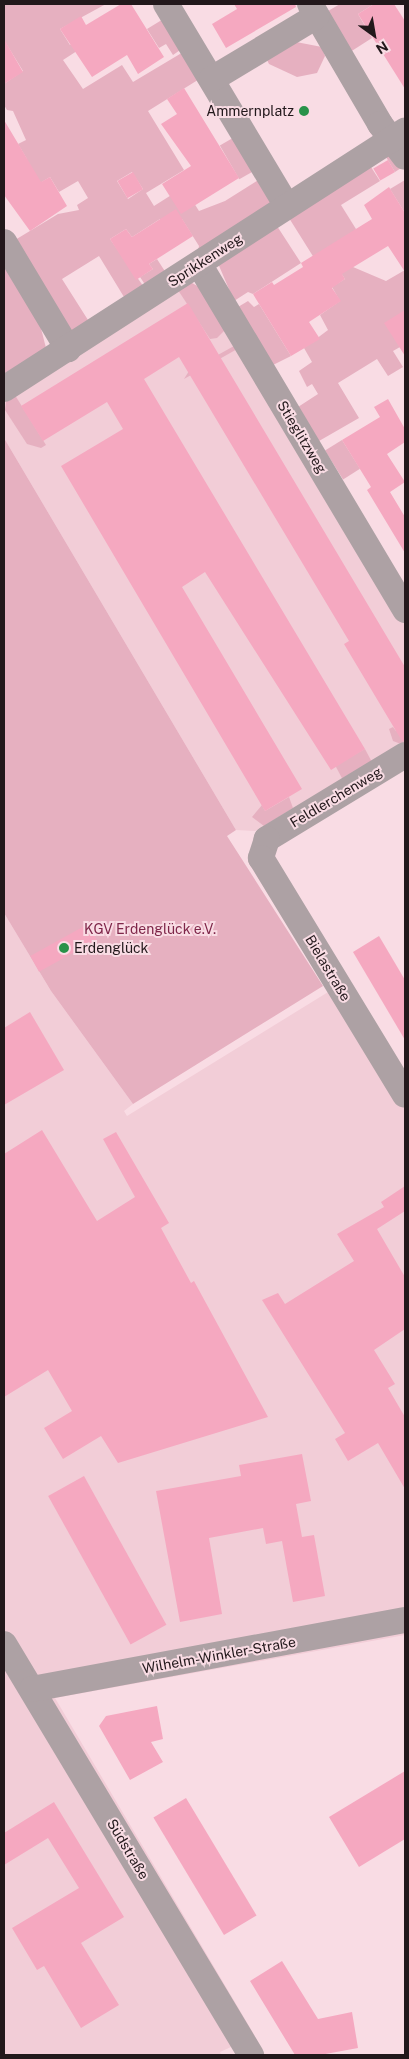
<!DOCTYPE html>
<html>
<head>
<meta charset="utf-8">
<style>
  body { margin:0 }
  #map { position:relative; width:409px; height:2059px; overflow:hidden; background:#f9dce4; font-family:"Public Sans",sans-serif }
  div>[style] { position:absolute }
  [style*='--x'] { left:calc(var(--x)*1px); top:calc(var(--y)*1px); width:calc(var(--w)*1px); rotate:calc(var(--a)*1deg) }
  .built>* { inset:0; background:#f2cdd7 }
  .green>* { inset:0; background:#e6b0c0; transform-origin:0 0 }
  .building>* { inset:0; background:#f5a8c0; transform-origin:0 0 }
  .minor>* { height:26px; margin:-13px; padding:0 13px; transform-origin:13px; border-radius:13px; background:#ada1a4 }
  .dots>* { width:14px; height:14px; translate:-50% -50%; box-sizing:border-box; border:2px solid #f9dce4; border-radius:50% }
  span { translate:-50% -50%; white-space:nowrap; text-align:center; line-height:1.15; -webkit-text-stroke:4px #f9dce4; paint-order:stroke }
  .poi-label { font-size:14px; color:#22181b }
  .right { translate:-100% -50%; text-align:right }
  .left { translate:0 -50%; text-align:left }
  .street-label { font-size:14px; color:#22181b }
  .park-label { font-size:14px; color:#7e2649 }
  .frame { position:absolute; inset:0; border:5px solid #22181b; pointer-events:none }
  .north { position:absolute; left:349px; top:10px; width:50px; height:50px; -webkit-text-stroke:4px #f9dce4; paint-order:stroke; rotate:148deg; font-size:14px; font-weight:700; line-height:20px; text-align:center; color:#22181b }
  .north::after { content:''; display:block; margin:auto; width:18px; height:22px; background:#22181b; clip-path:polygon(50% 0,100% 100%,50% 72%,0 100%) }
</style>
</head>
<body>
<div id="map">
  <div class="built">
    <div style="clip-path:polygon(187px 280px,213px 305px,405px 624px,405px 742px,255px 831px,236px 830px,4px 438px,4px 398px)"></div>
    <div style="clip-path:polygon(4px 913px,51px 991px,133px 1104px,124px 1111px,127px 1116px,346px 981px,405px 1076px,405px 1635px,55px 1698px,255px 2036px,220px 2052px,221px 2055px,4px 2055px)"></div>
  </div>
  <div class="green">
    <div style="clip-path:polygon(evenodd,4px 4px,106px 4px,60px 29px,70px 45px,75px 42px,80px 49px,63px 60px,83px 89px,122px 65px,133px 82px,185px 51px,201px 78px,148px 111px,184px 170px,146px 193px,154px 206px,184px 187px,199px 211px,225px 201px,263px 177px,276px 206px,198px 250px,199px 246px,182px 219px,166px 229px,160px 219px,132px 237px,126px 229px,110px 239px,146px 290px,74px 336px,15px 240px,58px 214px,79px 210px,77px 205px,88px 198px,78px 181px,59px 192px,50px 177px,40px 183px,33px 171px,4px 188px,4px 174px,27px 159px,18px 144px,26px 140px,13px 111px,7px 110px,4px 105px,4px 84px,23px 71px,4px 40px,4px 4px,132px 172px,143px 189px,128px 199px,117px 181px,132px 172px,4px 4px,99px 256px,124px 297px,88px 320px,62px 279px,99px 256px)"></div>
    <div style="clip-path:polygon(340px 4px,374px 4px,358px 14px,372px 38px,347px 54px,323px 14px)"></div>
    <div style="clip-path:polygon(165px 18px,183px 48px,173px 55px,166px 44px,159px 48px,147px 29px)"></div>
    <div style="clip-path:polygon(291px 41px,322px 47px,325px 56px,317px 73px,297px 77px,269px 64px,267px 60px)"></div>
    <div style="left:238px;top:135px;width:39px;height:21px;rotate:60deg"></div>
    <div style="clip-path:polygon(386px 153px,401px 168px,395px 172px,386px 157px,371px 167px,380px 181px,341px 205px,356px 229px,344px 251px,353px 267px,386px 281px,405px 270px,405px 313px,400px 347px,393px 351px,403px 367px,388px 376px,377px 359px,338px 383px,359px 418px,319px 441px,298px 407px,318px 394px,312px 384px,307px 387px,299px 371px,312px 362px,304px 348px,328px 330px,320px 315px,340px 301px,332px 287px,345px 279px,339px 270px,326px 277px,289px 218px)"></div>
    <div style="clip-path:polygon(405px 180px,405px 213px,390px 189px)"></div>
    <div style="clip-path:polygon(277px 226px,301px 263px,253px 294px,248px 292px,234px 301px,217px 261px)"></div>
    <div style="clip-path:polygon(4px 255px,36px 309px,46px 348px,4px 381px)"></div>
    <div style="clip-path:polygon(157px 259px,168px 276px,148px 289px,140px 277px,153px 269px,149px 264px)"></div>
    <div style="clip-path:polygon(187px 280px,199px 287px,227px 328px,217px 338px,210px 339px,176px 287px)"></div>
    <div style="clip-path:polygon(248px 301px,254px 307px,259px 304px,291px 356px,273px 365px,238px 307px)"></div>
    <div style="clip-path:polygon(234px 346px,239px 348px,184px 379px,189px 371px)"></div>
    <div style="clip-path:polygon(13px 392px,46px 445px,41px 448px,27px 444px,5px 410px,7px 395px)"></div>
    <div style="clip-path:polygon(4px 438px,236px 830px,227px 836px,323px 986px,133px 1104px,51px 991px,4px 913px)"></div>
    <div style="left:342px;top:440px;width:34px;height:20px;rotate:58deg"></div>
    <div style="clip-path:polygon(405px 726px,405px 742px,401px 744px,393px 741px,389px 729px,393px 727px,396px 731px)"></div>
    <div style="left:365px;top:749px;width:15px;height:34px;rotate:62deg"></div>
    <div style="clip-path:polygon(289px 797px,293px 808px,264px 826px,252px 817px,262px 805px,265px 811px)"></div>
  </div>
  <div class="building">
    <div style="clip-path:polygon(121px 4px,131px 4px,164px 57px,138px 74px,127px 55px,92px 77px,60px 29px,81px 16px,86px 25px)"></div>
    <div style="clip-path:polygon(234px 4px,295px 4px,296px 7px,226px 48px,212px 24px,237px 9px)"></div>
    <div style="clip-path:polygon(374px 4px,394px 4px,405px 21px,405px 89px,358px 14px)"></div>
    <div style="clip-path:polygon(4px 39px,23px 72px,4px 84px)"></div>
    <div style="clip-path:polygon(184px 88px,239px 178px,181px 214px,162px 184px,191px 166px,161px 124px,177px 114px,167px 99px)"></div>
    <div style="clip-path:polygon(4px 120px,41px 182px,50px 177px,67px 206px,30px 231px,4px 195px)"></div>
    <div style="left:388px;top:160px;width:14px;height:17px;rotate:60deg"></div>
    <div style="left:133px;top:172px;width:20px;height:18px;rotate:60deg"></div>
    <div style="clip-path:polygon(389px 187px,405px 213px,405px 272px,388px 246px,342px 274px,345px 279px,332px 288px,341px 301px,309px 322px,320px 339px,291px 356px,253px 294px,272px 282px,274px 285px,303px 267px,301px 263px,372px 219px,364px 205px)"></div>
    <div style="clip-path:polygon(176px 209px,193px 236px,149px 264px,153px 269px,136px 280px,110px 239px,126px 229px,132px 237px)"></div>
    <div style="clip-path:polygon(188px 303px,405px 667px,405px 740px,402px 741px,344px 644px,349px 641px,179px 357px,144px 379px,365px 749px,331px 770px,205px 572px,182px 587px,302px 789px,265px 811px,61px 466px,123px 429px,107px 402px,43px 441px,21px 406px)"></div>
    <div style="clip-path:polygon(405px 310px,405px 356px,384px 323px)"></div>
    <div style="clip-path:polygon(388px 399px,405px 429px,405px 442px,387px 454px,405px 482px,390px 492px,405px 517px,405px 553px,367px 490px,371px 487px,342px 440px,380px 417px,374px 407px)"></div>
    <div style="left:88px;top:924px;width:18px;height:66px;rotate:61deg"></div>
    <div style="clip-path:polygon(379px 936px,405px 980px,405px 1040px,353px 952px)"></div>
    <div style="clip-path:polygon(30px 1012px,64px 1070px,4px 1105px,4px 1028px)"></div>
    <div style="clip-path:polygon(42px 1130px,97px 1221px,135px 1197px,103px 1139px,116px 1132px,169px 1223px,161px 1228px,191px 1283px,194px 1281px,268px 1417px,118px 1463px,101px 1436px,63px 1459px,44px 1428px,72px 1411px,48px 1370px,4px 1397px,4px 1154px)"></div>
    <div style="clip-path:polygon(405px 1186px,405px 1211px,377px 1229px,405px 1277px,405px 1329px,374px 1350px,395px 1384px,388px 1388px,405px 1417px,405px 1489px,378px 1443px,348px 1461px,335px 1439px,345px 1433px,262px 1300px,278px 1293px,285px 1304px,354px 1261px,337px 1234px,384px 1207px,381px 1202px)"></div>
    <div style="clip-path:polygon(302px 1454px,311px 1501px,296px 1504px,302px 1537px,314px 1535px,325px 1596px,293px 1602px,282px 1541px,266px 1544px,263px 1528px,209px 1538px,222px 1614px,180px 1622px,156px 1491px,241px 1476px,239px 1465px)"></div>
    <div style="left:84px;top:1476px;width:170px;height:41px;rotate:61deg"></div>
    <div style="clip-path:polygon(157px 1706px,163px 1739px,151px 1742px,163px 1762px,130px 1780px,99px 1726px,106px 1716px)"></div>
    <div style="clip-path:polygon(405px 1771px,405px 1839px,359px 1867px,329px 1817px)"></div>
    <div style="left:186px;top:1798px;width:137px;height:38px;rotate:59deg"></div>
    <div style="clip-path:polygon(54px 1802px,124px 1917px,81px 1943px,119px 2005px,81px 2028px,44px 1966px,37px 1970px,12px 1928px,79px 1888px,48px 1838px,4px 1865px,4px 1833px)"></div>
    <div style="clip-path:polygon(282px 1961px,318px 2019px,352px 2012px,358px 2048px,320px 2055px,295px 2055px,250px 1981px)"></div>
  </div>
  <div class="minor">
    <div style="--x:166;--y:4;--w:235;--a:59.1"></div>
    <div style="--x:310;--y:4;--w:139;--a:59.7"></div>
    <div style="--x:380;--y:124;--w:41;--a:52.9"></div>
    <div style="--x:212;--y:79;--w:122;--a:-31"></div>
    <div style="--x:4;--y:242;--w:125;--a:59.1"></div>
    <div style="--x:199;--y:264;--w:403;--a:59.2"></div>
    <div style="--x:4;--y:389;--w:477;--a:-32.8"></div>
    <div style="--x:405;--y:755;--w:162;--a:148.7"></div>
    <div style="--x:267;--y:839;--w:20;--a:108"></div>
    <div style="--x:261;--y:858;--w:277;--a:58.7"></div>
    <div style="--x:4;--y:1644;--w:480;--a:59"></div>
    <div style="--x:32;--y:1689;--w:379;--a:-10.5"></div>
  </div>
  <div class="dots">
    <div style="left:304px;top:111px;background:#299249"></div>
    <div style="left:64px;top:948px;background:#299249"></div>
  </div>
  <div class="poi-label">
    <span class="right" style="left:294px;top:111px">Ammernplatz</span>
    <span class="left" style="left:74px;top:948px">Erdenglück</span>
  </div>
  <div class="street-label">
    <span style="left:205px;top:260px;rotate:-33deg">Sprikkenweg</span>
    <span style="left:302px;top:437px;rotate:59deg">Stieglitzweg</span>
    <span style="left:336px;top:797px;rotate:-31deg">Feldlerchenweg</span>
    <span style="left:328px;top:968px;rotate:59deg">Bielastraße</span>
    <span style="left:219px;top:1655px;rotate:-10deg">Wilhelm-Winkler-Straße</span>
    <span style="left:128px;top:1849px;rotate:59deg">Südstraße</span>
  </div>
  <div class="park-label">
    <span style="left:150px;top:929px">KGV Erdenglück e.V.</span>
  </div>
  <div class="frame"></div>
  <div class="north">N</div>
</div>
</body>
</html>
